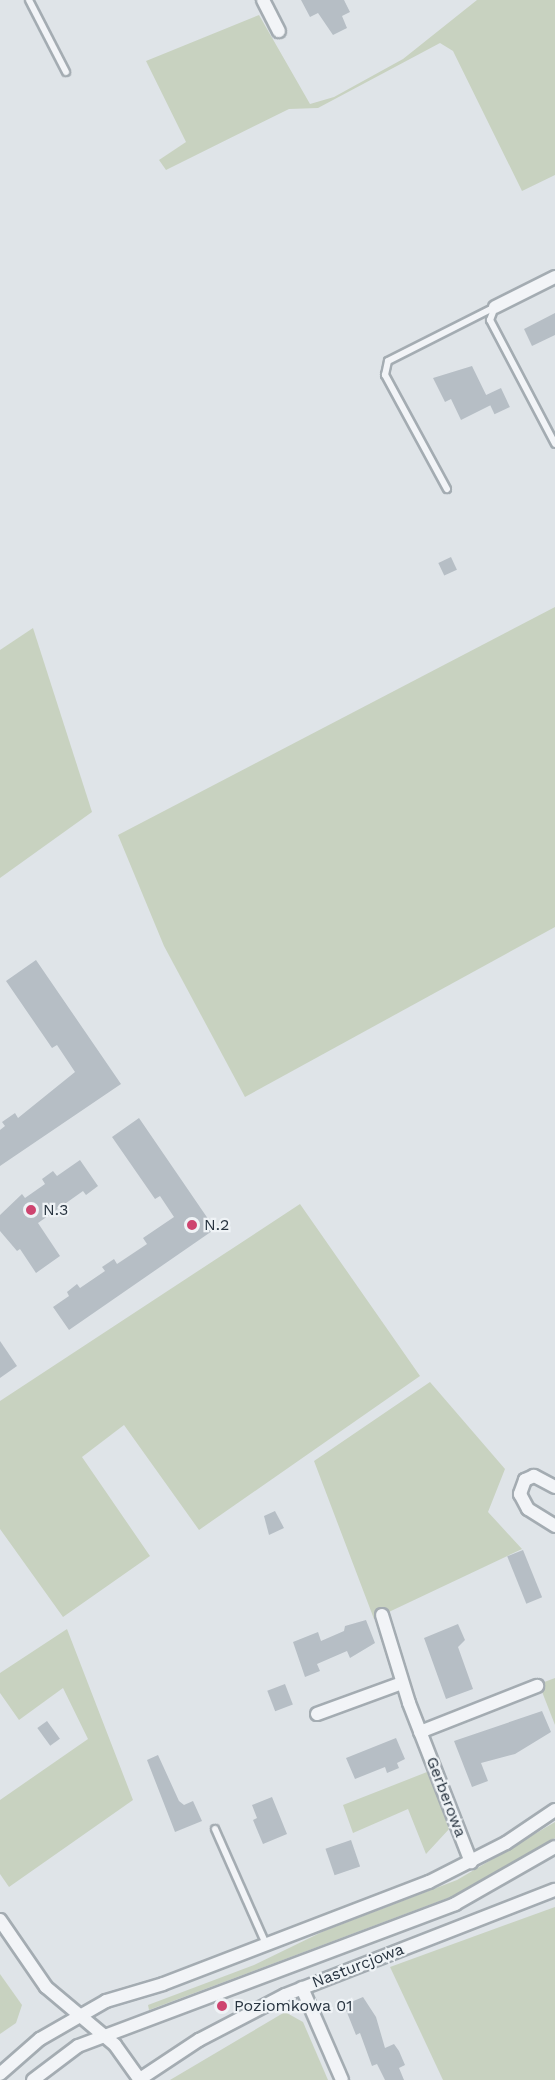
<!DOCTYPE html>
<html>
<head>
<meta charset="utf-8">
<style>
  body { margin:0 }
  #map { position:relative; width:555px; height:2080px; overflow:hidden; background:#dfe4e8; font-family:"Work Sans",sans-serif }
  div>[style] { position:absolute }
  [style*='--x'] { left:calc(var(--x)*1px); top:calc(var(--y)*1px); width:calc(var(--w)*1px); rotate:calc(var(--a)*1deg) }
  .green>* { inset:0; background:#c8d2c0 }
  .building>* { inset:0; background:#b6bec5; transform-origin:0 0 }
  .roads { filter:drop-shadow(2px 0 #a4acb2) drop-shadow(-2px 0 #a4acb2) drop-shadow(0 2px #a4acb2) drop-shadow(0 -2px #a4acb2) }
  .lane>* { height:6px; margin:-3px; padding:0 3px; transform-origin:3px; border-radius:3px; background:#f2f4f7 }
  .street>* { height:12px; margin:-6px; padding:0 6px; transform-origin:6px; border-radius:6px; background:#f2f4f7 }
  .dots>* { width:16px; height:16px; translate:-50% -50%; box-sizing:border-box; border:3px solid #eff3f6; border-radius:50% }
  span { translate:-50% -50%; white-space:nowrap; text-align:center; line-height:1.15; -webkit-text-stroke:4.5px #eff3f6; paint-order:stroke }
  .poi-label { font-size:16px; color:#283440 }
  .left { translate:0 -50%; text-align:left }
  .street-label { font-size:16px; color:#283440 }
</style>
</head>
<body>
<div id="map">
  <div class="green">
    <div style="clip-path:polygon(477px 0,555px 0,555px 175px,522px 191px,453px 51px,440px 43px,318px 108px,289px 109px,166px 170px,159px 160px,186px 142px,146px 61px,259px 15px,310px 104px,334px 97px,403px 59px)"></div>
    <div style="clip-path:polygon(555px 607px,555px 927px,245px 1097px,164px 946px,118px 835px)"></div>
    <div style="clip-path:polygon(33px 628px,92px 812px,0 878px,0 650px)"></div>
    <div style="clip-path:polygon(300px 1204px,420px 1376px,199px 1530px,124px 1425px,82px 1457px,150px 1556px,63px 1617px,0 1529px,0 1401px)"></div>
    <div style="clip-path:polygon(430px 1382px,505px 1469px,488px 1512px,522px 1549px,374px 1619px,314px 1461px)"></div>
    <div style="clip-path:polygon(67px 1629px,133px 1800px,9px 1887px,0 1874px,0 1800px,88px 1739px,63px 1688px,19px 1720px,0 1693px,0 1673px)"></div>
    <div style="clip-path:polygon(555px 1678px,555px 1725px,539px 1684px)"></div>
    <div style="clip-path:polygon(427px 1772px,450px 1828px,426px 1854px,408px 1809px,353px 1833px,343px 1805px)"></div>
    <div style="clip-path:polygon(555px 1822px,555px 1838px,469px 1890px,149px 2010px,148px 2005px,254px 1965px,324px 1931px,457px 1880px)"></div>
    <div style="clip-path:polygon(555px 1907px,555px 2080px,443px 2080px,390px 1967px)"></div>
    <div style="clip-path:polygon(0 1974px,22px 2005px,16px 2023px,0 2034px)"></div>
    <div style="clip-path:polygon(285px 2012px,303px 2022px,328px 2080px,170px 2080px)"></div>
  </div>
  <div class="building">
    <div style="clip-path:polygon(301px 0,344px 0,350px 12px,342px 16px,347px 28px,333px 35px,318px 13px,310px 17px)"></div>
    <div style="clip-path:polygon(555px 313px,555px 335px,532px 346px,524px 329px)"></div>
    <div style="clip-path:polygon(472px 366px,491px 405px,461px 420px,451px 399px,445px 402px,433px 378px)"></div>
    <div style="left:501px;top:388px;width:21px;height:17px;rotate:65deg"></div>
    <div style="left:451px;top:557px;width:14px;height:14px;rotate:65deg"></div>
    <div style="clip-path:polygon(36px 960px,121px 1084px,0 1166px,0 1130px,5px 1126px,2px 1122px,15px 1113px,18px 1118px,75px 1072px,57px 1045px,52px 1048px,6px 981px)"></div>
    <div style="clip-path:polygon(139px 1118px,215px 1229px,69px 1330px,53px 1307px,69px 1296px,67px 1292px,77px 1284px,80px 1288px,105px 1271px,102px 1267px,114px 1259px,117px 1264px,147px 1244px,143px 1238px,174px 1217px,160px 1196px,155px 1199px,112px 1137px)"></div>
    <div style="clip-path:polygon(80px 1160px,98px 1186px,86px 1195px,83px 1191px,38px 1223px,60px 1256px,36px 1273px,20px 1249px,17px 1251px,0 1231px,0 1215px,22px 1194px,25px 1198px,45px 1184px,42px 1179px,53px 1171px,57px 1176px)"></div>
    <div style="clip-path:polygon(0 1341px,17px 1366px,0 1378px)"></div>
    <div style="clip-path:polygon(275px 1511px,284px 1528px,269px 1535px,264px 1516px)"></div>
    <div style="left:523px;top:1550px;width:51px;height:17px;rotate:68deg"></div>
    <div style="clip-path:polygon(366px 1620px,375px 1643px,350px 1658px,347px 1651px,317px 1664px,320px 1671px,305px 1677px,293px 1642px,318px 1632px,321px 1641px,344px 1631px,345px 1626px)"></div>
    <div style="clip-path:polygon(458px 1624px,465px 1640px,458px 1647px,473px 1689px,446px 1699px,424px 1638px)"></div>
    <div style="left:285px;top:1684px;width:22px;height:19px;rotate:69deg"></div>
    <div style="clip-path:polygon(542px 1711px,551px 1732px,515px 1754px,481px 1763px,488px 1781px,472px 1787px,454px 1741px)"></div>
    <div style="left:47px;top:1721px;width:22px;height:12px;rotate:54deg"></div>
    <div style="clip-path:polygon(396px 1738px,405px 1759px,397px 1763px,399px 1768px,387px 1773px,385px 1767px,355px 1779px,346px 1758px)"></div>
    <div style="clip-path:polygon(158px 1755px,179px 1801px,184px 1805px,193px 1801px,202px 1821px,175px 1832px,147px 1760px)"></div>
    <div style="clip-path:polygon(272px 1797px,287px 1834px,263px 1844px,253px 1820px,257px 1818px,252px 1805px)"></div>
    <div style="left:351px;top:1840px;width:28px;height:27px;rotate:71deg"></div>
    <div style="clip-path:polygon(363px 1997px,376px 2017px,385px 2048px,394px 2044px,399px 2051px,405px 2065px,399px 2068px,404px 2080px,385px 2080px,377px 2064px,372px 2066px,360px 2033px,356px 2035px,344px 2005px)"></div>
  </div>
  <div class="roads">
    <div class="lane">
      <div style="--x:29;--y:0;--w:81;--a:62.8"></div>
      <div style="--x:447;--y:489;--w:130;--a:-118.5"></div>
      <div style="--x:385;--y:375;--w:14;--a:-78"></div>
      <div style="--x:388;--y:361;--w:120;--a:-26.8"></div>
      <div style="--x:495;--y:307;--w:14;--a:111"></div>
      <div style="--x:490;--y:320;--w:140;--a:62.3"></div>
      <div style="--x:215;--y:1829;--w:126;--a:66.1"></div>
    </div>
    <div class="street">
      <div style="--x:263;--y:0;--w:35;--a:63"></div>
      <div style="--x:495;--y:307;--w:67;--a:-26.6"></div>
      <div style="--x:555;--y:1487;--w:24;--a:-152"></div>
      <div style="--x:534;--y:1476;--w:10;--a:156"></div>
      <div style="--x:525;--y:1480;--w:15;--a:110"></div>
      <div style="--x:520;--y:1494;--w:17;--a:62"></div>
      <div style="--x:528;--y:1509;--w:32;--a:32"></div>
      <div style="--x:382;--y:1615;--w:92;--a:72.9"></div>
      <div style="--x:409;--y:1703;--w:171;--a:68.7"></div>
      <div style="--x:317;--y:1714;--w:90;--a:-20"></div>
      <div style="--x:420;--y:1732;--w:126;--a:-21.5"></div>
      <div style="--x:0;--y:1920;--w:81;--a:55.5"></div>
      <div style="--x:46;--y:1987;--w:90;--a:40"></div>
      <div style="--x:115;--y:2045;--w:43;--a:54.5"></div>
      <div style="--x:302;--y:1988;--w:100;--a:66.5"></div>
      <div style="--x:0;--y:2074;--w:53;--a:-41.2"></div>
      <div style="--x:40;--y:2039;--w:76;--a:-29.9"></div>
      <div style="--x:106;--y:2001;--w:59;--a:-16.6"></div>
      <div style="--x:163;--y:1984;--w:285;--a:-21"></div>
      <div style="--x:429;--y:1882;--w:86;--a:-26.9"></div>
      <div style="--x:506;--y:1843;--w:59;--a:-34"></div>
      <div style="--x:140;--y:2079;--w:71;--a:-33.5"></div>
      <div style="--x:199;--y:2040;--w:97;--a:-27.6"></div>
      <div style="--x:285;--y:1995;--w:290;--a:-21.3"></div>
      <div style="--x:33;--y:2080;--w:56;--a:-37.1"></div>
      <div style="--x:78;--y:2046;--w:403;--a:-20.6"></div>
      <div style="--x:455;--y:1904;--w:115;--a:-29.7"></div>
    </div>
  </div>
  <div class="dots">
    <div style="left:31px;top:1210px;background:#ce446f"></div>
    <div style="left:192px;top:1225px;background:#ce446f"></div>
    <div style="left:222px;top:2006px;background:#ce446f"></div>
  </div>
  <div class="poi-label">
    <span class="left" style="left:43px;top:1210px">N.3</span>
    <span class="left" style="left:204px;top:1225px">N.2</span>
    <span class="left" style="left:234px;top:2006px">Poziomkowa 01</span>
  </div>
  <div class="street-label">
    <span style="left:446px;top:1797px;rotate:69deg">Gerberowa</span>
    <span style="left:358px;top:1966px;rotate:-21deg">Nasturcjowa</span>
  </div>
</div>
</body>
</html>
